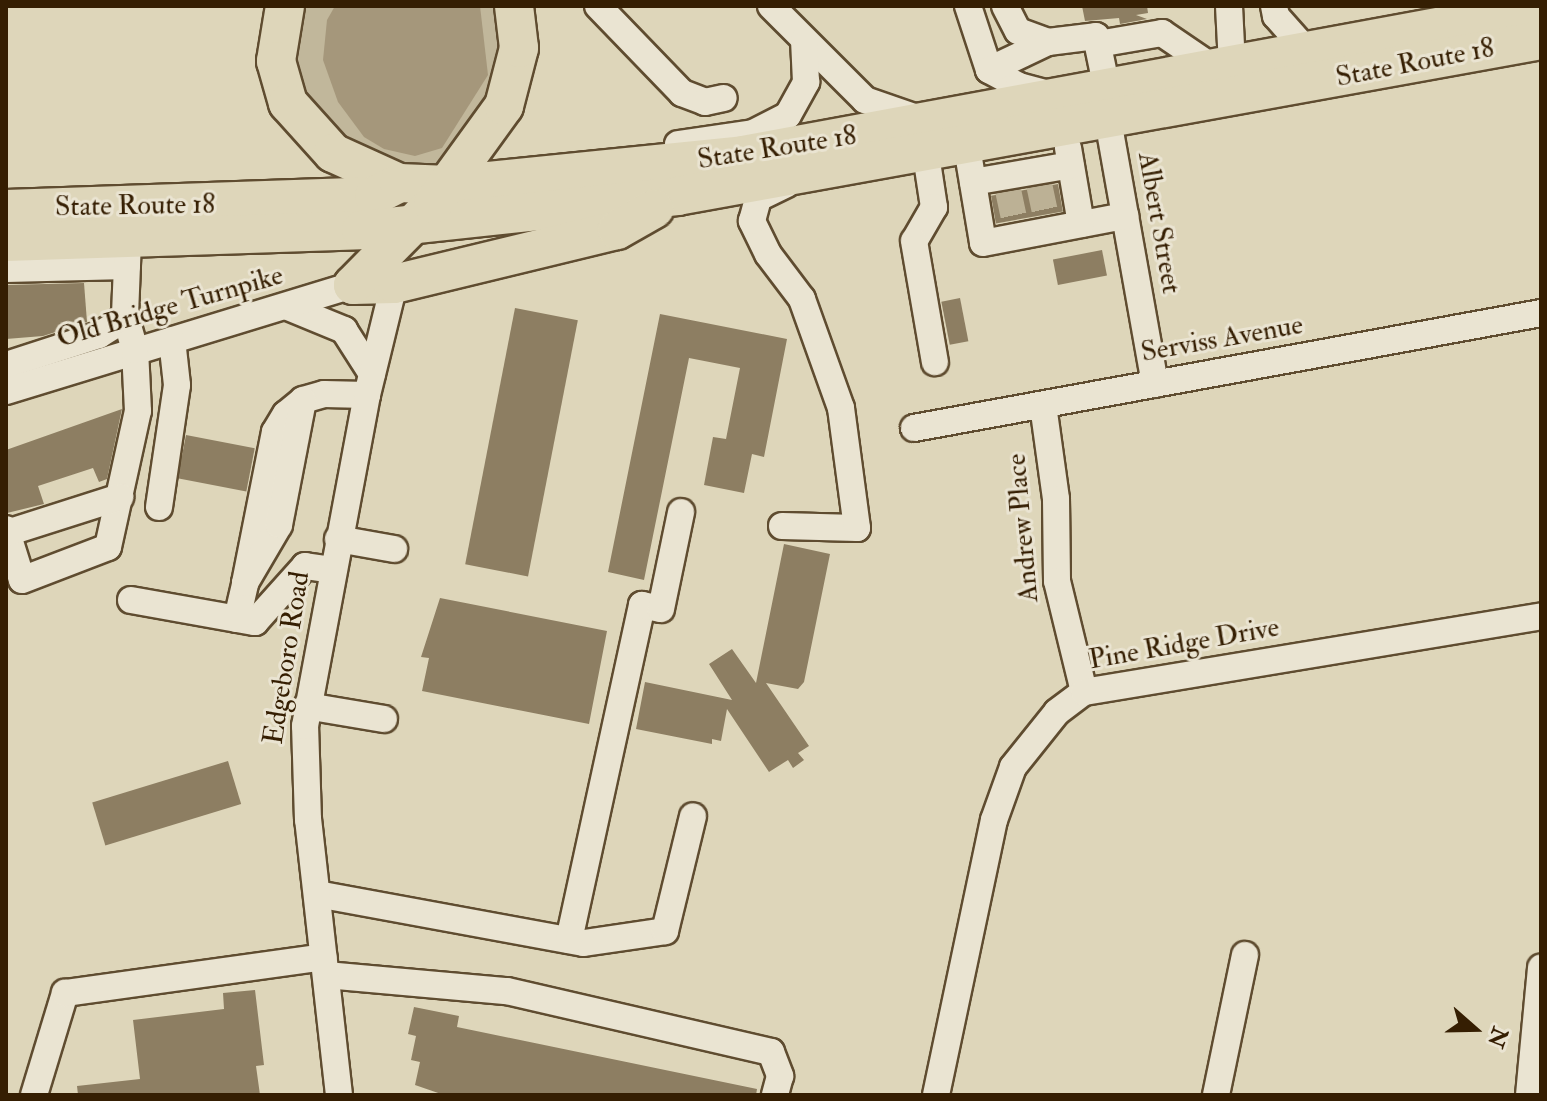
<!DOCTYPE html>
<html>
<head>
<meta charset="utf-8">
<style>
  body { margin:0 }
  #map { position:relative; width:1547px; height:1101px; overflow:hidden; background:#ded6ba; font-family:"IM FELL Double Pica",serif }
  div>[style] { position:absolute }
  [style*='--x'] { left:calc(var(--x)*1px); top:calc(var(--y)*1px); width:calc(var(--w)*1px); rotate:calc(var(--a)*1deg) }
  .green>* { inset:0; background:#c1b79b }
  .water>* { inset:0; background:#a5977b }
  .building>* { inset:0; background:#8d7e62; transform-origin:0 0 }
  .minor-tunnel>* { height:26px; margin-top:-13px; transform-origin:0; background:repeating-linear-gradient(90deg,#bcb195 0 26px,transparent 0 39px) }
  .roads { filter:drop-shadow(2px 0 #5f4c30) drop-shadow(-2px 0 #5f4c30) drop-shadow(0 2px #5f4c30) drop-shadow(0 -2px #5f4c30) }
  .minor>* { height:26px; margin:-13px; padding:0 13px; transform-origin:13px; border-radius:13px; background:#eae4d2 }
  .highway>* { height:38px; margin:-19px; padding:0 19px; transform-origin:19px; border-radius:19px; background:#ded6ba }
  span { translate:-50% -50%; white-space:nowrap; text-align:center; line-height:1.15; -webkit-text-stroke:6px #eae4d2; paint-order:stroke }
  .street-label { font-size:28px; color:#351e02 }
  .frame { position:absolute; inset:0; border:8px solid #351e02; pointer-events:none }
  .north { position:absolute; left:1435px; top:989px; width:80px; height:80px; -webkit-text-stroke:6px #eae4d2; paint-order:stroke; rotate:110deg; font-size:22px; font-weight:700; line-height:32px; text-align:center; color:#351e02 }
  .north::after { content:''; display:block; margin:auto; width:28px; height:36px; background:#351e02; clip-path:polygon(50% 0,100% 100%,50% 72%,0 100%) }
</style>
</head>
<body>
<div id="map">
  <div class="green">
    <div style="clip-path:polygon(297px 6px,501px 6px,501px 82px,449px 163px,415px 169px,361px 162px,294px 94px)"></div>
  </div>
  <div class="water">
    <div style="clip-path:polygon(335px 6px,480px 6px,488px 75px,442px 148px,415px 156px,384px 149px,364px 137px,338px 102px,323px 60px,327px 20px)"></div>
  </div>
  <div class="building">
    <div style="clip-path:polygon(1082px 6px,1147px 6px,1148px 13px,1136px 15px,1147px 19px,1120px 24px,1119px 18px,1085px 21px)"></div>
    <div style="left:1058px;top:184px;width:28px;height:68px;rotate:80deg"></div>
    <div style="left:1102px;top:250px;width:26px;height:50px;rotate:79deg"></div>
    <div style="clip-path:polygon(84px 283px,87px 322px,43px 336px,6px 339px,6px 285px)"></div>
    <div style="left:960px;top:298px;width:44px;height:19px;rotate:79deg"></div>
    <div style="left:515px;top:308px;width:64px;height:261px;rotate:11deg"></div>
    <div style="clip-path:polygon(660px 314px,787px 339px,764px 457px,752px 454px,744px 493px,704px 485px,713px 437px,726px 439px,740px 368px,689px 358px,644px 580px,608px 572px)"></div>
    <div style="clip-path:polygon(122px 409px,107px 479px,99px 482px,93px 468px,38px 486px,44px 504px,7px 513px,6px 450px)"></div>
    <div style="left:186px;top:435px;width:70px;height:44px;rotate:11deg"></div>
    <div style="clip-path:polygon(784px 544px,830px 554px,804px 682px,798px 689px,766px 683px,809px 746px,798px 753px,804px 760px,793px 768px,788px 760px,769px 772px,727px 709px,721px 741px,712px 739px,712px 744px,636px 729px,645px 682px,732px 700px,709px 664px,732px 649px,756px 683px)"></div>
    <div style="clip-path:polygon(440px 598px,607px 631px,589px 724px,422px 691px,429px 658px,421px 657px)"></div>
    <div style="left:228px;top:761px;width:45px;height:142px;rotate:73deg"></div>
    <div style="clip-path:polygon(255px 990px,264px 1065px,256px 1066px,260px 1095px,78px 1095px,77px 1086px,140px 1079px,133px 1020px,224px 1009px,223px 993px)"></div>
    <div style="clip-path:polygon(414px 1007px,459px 1016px,457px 1027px,757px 1089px,756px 1095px,444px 1095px,415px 1085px,420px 1062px,411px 1060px,416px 1036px,408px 1034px)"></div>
  </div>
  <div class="minor-tunnel">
    <div style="--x:1039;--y:184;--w:33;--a:78"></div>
    <div style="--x:1008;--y:190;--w:33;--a:78"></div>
  </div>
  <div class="roads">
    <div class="minor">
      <div style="--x:598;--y:6;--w:121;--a:46"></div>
      <div style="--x:682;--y:93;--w:25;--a:21"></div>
      <div style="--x:705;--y:102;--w:19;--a:-12"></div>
      <div style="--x:771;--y:6;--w:133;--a:45"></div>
      <div style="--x:865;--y:100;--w:55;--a:19.1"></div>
      <div style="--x:968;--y:6;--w:67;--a:71.8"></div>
      <div style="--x:989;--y:70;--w:34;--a:28"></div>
      <div style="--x:1019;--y:86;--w:31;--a:15"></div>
      <div style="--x:1005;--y:6;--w:28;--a:63"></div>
      <div style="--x:1018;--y:31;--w:32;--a:20"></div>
      <div style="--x:1229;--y:6;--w:60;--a:87.1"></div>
      <div style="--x:1274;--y:6;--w:10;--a:79"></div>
      <div style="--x:1276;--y:16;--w:47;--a:48.5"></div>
      <div style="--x:1098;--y:44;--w:65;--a:-9.8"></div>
      <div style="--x:1162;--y:33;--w:64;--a:34.2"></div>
      <div style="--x:989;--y:70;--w:65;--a:-25.4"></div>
      <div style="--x:1048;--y:42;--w:48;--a:-7.1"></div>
      <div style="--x:1096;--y:36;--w:54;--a:78.3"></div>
      <div style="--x:1108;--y:120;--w:268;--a:79.9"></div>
      <div style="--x:678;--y:144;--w:76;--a:-8.3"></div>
      <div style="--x:753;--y:133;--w:39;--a:-27"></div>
      <div style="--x:788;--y:115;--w:38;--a:-61"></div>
      <div style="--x:806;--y:82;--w:42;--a:-92.7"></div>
      <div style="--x:967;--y:147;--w:97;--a:80.5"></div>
      <div style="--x:983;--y:243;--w:145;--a:-10.8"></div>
      <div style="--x:1068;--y:148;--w:77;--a:80.3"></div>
      <div style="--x:926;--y:155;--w:53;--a:81.3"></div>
      <div style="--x:934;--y:207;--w:39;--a:120"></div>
      <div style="--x:914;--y:241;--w:123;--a:80.2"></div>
      <div style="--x:973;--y:182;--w:99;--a:-9.8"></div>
      <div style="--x:6;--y:269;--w:121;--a:-1.4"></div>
      <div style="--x:288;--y:307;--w:61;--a:22.3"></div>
      <div style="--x:344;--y:330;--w:52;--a:57.5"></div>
      <div style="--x:6;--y:365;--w:98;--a:-17.9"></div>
      <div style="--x:99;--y:335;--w:22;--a:-32"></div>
      <div style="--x:118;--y:323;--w:11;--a:-49"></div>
      <div style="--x:125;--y:315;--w:76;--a:-87.7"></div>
      <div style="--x:6;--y:391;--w:363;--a:-17"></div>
      <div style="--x:1043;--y:405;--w:95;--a:82.1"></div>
      <div style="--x:1056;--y:499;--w:82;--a:89.3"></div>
      <div style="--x:1057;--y:581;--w:114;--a:76.3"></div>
      <div style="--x:914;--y:428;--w:637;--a:-10.39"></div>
      <div style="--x:159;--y:507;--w:123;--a:-81.6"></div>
      <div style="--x:177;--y:385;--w:45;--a:-96.3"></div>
      <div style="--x:782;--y:526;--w:75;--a:1.5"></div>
      <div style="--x:857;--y:528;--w:121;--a:-97.6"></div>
      <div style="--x:841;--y:408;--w:116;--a:-109.7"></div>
      <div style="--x:802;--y:299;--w:56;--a:-127.1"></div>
      <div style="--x:768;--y:254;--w:37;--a:-116"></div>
      <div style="--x:752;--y:221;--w:24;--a:-75"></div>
      <div style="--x:758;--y:198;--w:32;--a:-26"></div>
      <div style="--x:6;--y:529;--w:53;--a:72.6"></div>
      <div style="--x:22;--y:580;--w:92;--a:-21"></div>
      <div style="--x:108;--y:547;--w:139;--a:-77.6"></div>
      <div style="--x:138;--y:411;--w:61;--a:-92.8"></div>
      <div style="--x:135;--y:350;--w:36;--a:-106"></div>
      <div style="--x:7;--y:533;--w:119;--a:-17.7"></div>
      <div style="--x:338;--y:539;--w:57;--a:10.1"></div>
      <div style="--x:245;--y:583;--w:154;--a:-78.8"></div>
      <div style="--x:275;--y:432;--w:21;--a:-59"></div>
      <div style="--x:286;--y:414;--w:22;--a:-39"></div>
      <div style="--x:303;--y:400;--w:22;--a:-16"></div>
      <div style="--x:324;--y:394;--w:43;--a:1.3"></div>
      <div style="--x:131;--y:600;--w:126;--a:10.1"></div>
      <div style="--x:255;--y:622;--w:75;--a:-48.2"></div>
      <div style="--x:305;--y:566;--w:27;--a:8"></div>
      <div style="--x:237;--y:619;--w:37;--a:-77"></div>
      <div style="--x:245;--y:583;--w:67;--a:-59.6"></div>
      <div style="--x:279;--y:525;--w:127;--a:-79.1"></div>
      <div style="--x:307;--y:706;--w:78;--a:9.6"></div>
      <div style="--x:317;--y:894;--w:271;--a:10.4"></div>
      <div style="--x:584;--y:943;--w:82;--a:-8.4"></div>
      <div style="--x:665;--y:931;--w:118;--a:-76.3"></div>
      <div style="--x:569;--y:940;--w:343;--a:-77.7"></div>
      <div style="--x:642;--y:605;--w:19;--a:12"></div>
      <div style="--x:661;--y:609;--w:99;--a:-78.3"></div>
      <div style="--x:326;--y:975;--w:182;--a:5.1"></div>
      <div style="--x:507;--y:991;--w:271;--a:13"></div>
      <div style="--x:771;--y:1052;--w:26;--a:69"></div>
      <div style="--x:780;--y:1076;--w:20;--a:105"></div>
      <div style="--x:34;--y:1095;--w:107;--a:-73.1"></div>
      <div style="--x:65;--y:993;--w:261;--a:-7.9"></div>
      <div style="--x:339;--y:1095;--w:277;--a:-96.4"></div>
      <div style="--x:308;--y:820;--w:94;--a:-91.8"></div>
      <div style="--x:305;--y:726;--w:337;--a:-79.4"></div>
      <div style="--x:367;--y:395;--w:114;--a:-76.3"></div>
      <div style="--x:936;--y:1095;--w:281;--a:-78.1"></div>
      <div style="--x:994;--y:820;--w:56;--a:-70.3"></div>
      <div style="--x:1013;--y:767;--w:70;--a:-51.3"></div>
      <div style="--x:1057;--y:712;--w:34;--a:-37"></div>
      <div style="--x:1084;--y:692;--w:463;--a:-9.4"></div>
      <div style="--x:1216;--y:1095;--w:143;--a:-78.3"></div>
      <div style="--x:1529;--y:1095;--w:128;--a:-84.6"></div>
    </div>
    <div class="highway">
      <div style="--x:285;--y:6;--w:56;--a:99.3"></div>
      <div style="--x:276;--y:61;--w:44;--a:74.1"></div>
      <div style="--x:288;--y:103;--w:67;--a:48"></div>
      <div style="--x:333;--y:153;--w:72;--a:24.4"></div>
      <div style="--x:6;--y:209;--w:368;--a:-2"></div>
      <div style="--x:374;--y:196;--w:28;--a:-27"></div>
      <div style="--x:399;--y:183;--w:50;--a:2.3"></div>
      <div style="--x:449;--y:185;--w:296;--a:-5.8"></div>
      <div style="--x:743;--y:155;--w:811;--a:-10.44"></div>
      <div style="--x:6;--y:242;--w:355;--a:-1.9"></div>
      <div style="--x:361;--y:230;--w:318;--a:-6.1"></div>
      <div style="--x:677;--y:196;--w:878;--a:-10.23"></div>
      <div style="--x:353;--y:285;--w:41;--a:-1.4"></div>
      <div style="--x:394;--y:284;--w:229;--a:-13.6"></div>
      <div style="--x:617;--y:230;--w:43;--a:-29.6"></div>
      <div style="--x:353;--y:285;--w:114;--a:-45.4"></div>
      <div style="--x:433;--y:204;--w:121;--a:-54.1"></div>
      <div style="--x:504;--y:106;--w:60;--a:-75.5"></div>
      <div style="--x:519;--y:48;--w:42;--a:-96.8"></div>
    </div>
  </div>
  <div class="street-label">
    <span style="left:1415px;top:63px;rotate:-11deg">State Route 18</span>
    <span style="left:777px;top:148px;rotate:-9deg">State Route 18</span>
    <span style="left:135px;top:206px;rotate:-1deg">State Route 18</span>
    <span style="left:1159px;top:223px;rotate:80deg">Albert Street</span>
    <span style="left:170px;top:307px;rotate:-16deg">Old Bridge Turnpike</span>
    <span style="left:1222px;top:339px;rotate:-10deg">Serviss Avenue</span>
    <span style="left:1023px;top:528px;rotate:-95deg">Andrew Place</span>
    <span style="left:1184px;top:644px;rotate:-10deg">Pine Ridge Drive</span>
    <span style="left:287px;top:658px;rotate:-81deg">Edgeboro Road</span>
  </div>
  <div class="frame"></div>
  <div class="north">N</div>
</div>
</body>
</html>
